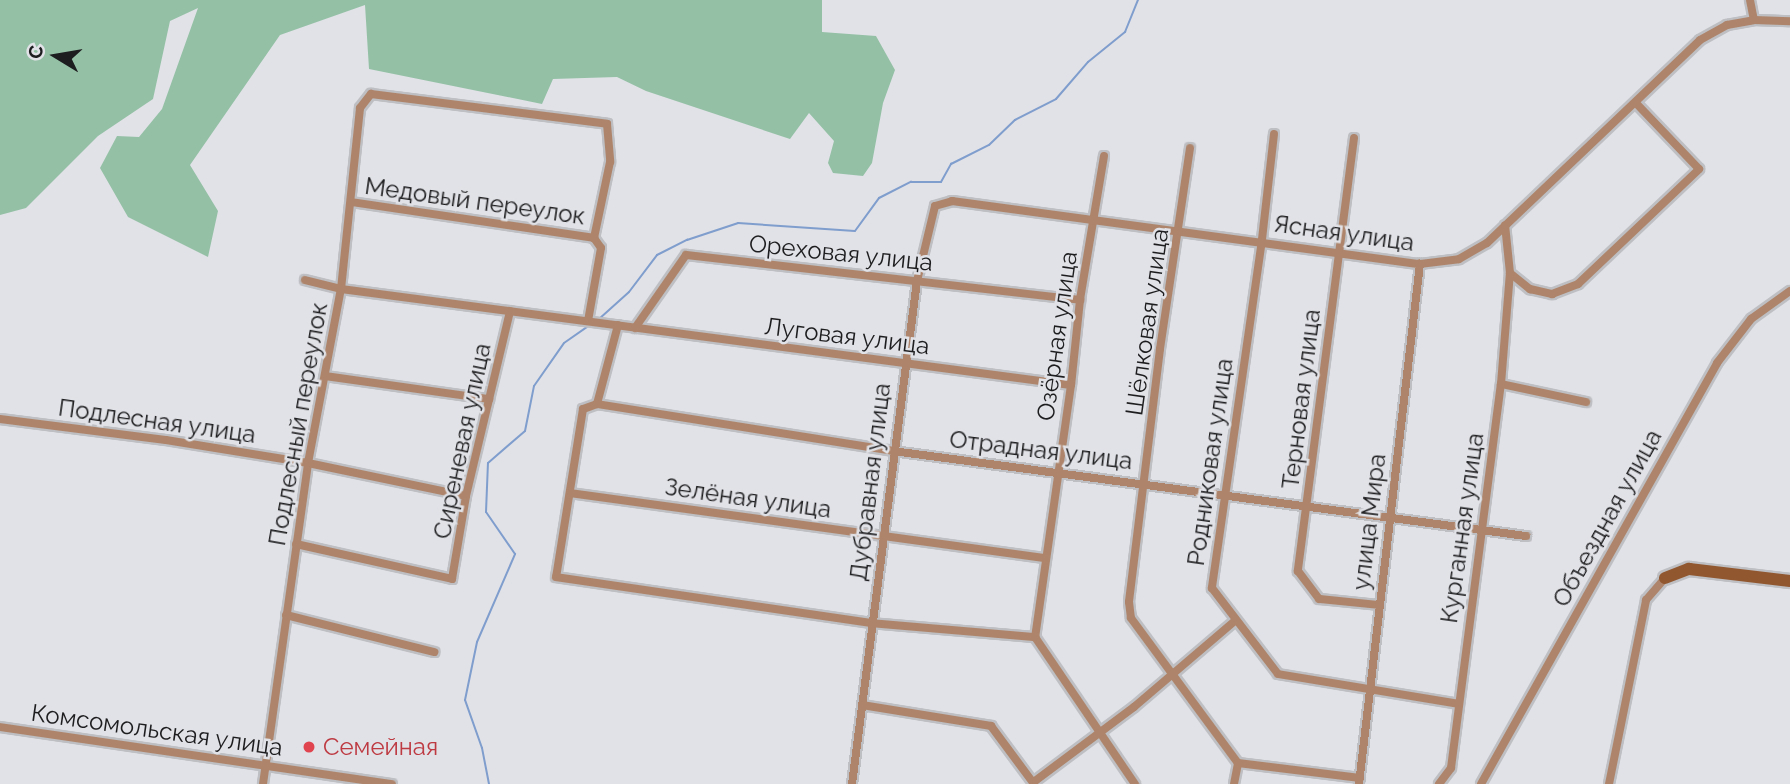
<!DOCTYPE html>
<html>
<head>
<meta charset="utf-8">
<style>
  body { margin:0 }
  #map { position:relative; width:1790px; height:784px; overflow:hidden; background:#e1e2e7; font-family:Raleway,sans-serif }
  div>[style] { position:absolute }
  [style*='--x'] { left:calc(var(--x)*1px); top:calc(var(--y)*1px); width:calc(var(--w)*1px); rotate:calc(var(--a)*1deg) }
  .green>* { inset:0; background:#94c0a6 }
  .stream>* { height:2px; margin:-1px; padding:0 1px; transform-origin:1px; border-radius:1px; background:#7f9dcd }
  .roads { filter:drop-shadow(2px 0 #bebfc3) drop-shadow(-2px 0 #bebfc3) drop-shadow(0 2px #bebfc3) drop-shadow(0 -2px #bebfc3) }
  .street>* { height:8px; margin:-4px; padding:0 4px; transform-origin:4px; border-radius:4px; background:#ae856b }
  .secondary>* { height:12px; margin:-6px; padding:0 6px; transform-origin:6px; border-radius:6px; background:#91572f }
  .dots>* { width:19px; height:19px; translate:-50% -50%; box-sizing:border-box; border:4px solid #e1e2e7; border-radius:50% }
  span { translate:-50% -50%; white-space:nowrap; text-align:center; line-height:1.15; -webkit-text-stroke:5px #e1e2e7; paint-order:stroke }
  .street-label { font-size:24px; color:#1d1d1f }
  .health-label { font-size:24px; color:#be3a42 }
  .left { translate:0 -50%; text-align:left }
  .north { position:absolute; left:21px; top:21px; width:70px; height:70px; -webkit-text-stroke:5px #e1e2e7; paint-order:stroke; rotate:281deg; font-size:19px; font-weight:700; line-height:28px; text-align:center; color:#1d1d1f }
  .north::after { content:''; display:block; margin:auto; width:24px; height:32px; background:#1d1d1f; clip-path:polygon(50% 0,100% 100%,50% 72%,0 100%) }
</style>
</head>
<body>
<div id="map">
  <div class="green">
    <div style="clip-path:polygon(0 0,822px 0,822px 32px,876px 36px,895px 70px,883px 103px,872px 163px,863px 176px,833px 173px,828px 163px,834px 141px,809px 113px,790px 139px,646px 91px,617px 77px,553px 79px,542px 104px,369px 69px,365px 5px,280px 35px,190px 165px,218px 211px,208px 257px,128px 217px,100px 168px,117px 136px,139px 137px,162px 109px,198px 8px,170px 21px,153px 99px,98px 136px,26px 208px,0 215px)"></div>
  </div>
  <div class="stream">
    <div style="--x:599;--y:319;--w:40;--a:-42"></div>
    <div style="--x:629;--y:292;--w:46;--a:-52.9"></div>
    <div style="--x:657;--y:255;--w:34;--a:-27"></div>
    <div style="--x:687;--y:240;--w:54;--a:-18.4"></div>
    <div style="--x:738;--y:223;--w:117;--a:3.9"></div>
    <div style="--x:855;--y:231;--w:41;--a:-54"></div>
    <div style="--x:879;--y:198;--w:36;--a:-27"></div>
    <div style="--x:911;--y:182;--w:30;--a:0"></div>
    <div style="--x:941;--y:182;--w:21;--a:-61"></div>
    <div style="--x:951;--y:164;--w:42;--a:-26.6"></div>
    <div style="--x:989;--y:145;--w:36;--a:-44"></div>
    <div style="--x:1015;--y:120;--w:46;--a:-27.1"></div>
    <div style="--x:1056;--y:99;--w:49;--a:-49.1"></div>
    <div style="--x:1088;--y:62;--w:48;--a:-39"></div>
    <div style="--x:1125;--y:32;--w:35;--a:-68"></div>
    <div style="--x:489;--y:784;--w:37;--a:-101"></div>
    <div style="--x:482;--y:748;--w:51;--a:-109.5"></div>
    <div style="--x:465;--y:700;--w:59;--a:-78.3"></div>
    <div style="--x:477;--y:642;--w:96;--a:-66.6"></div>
    <div style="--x:515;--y:554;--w:51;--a:-124.6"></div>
    <div style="--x:486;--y:512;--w:49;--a:-87.7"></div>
    <div style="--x:488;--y:463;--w:49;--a:-40.9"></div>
    <div style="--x:525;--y:431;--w:46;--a:-78.7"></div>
    <div style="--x:534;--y:386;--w:52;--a:-55.1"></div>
    <div style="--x:564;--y:343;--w:33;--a:-35"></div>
  </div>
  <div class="roads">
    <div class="street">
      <div style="--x:1750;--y:0;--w:20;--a:79"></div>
      <div style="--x:1274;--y:134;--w:107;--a:96.5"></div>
      <div style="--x:1262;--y:240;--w:352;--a:98.2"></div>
      <div style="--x:1212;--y:588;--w:108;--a:52.5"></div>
      <div style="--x:1278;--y:674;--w:183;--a:9.4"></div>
      <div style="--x:1354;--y:138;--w:437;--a:97.4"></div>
      <div style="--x:1298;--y:571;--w:35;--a:53"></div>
      <div style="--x:1319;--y:599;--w:60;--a:5.7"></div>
      <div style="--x:1190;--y:148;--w:203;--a:98.5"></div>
      <div style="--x:1160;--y:349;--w:255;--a:97"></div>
      <div style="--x:1129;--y:602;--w:16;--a:83"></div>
      <div style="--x:1131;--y:618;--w:180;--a:53.6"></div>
      <div style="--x:1238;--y:763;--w:123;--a:7"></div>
      <div style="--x:1104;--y:156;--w:146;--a:99.5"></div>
      <div style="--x:1080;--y:300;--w:85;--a:96"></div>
      <div style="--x:1071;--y:385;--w:255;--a:98.1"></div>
      <div style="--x:1035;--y:637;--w:178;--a:55.8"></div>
      <div style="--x:351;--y:202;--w:246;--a:8.4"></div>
      <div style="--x:1510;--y:273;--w:26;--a:39"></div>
      <div style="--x:1530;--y:289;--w:23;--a:13"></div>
      <div style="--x:1552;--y:294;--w:28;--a:-21"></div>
      <div style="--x:1578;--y:284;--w:167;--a:-43.5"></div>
      <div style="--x:1699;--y:169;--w:91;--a:-133.7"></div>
      <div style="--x:305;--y:280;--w:37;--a:14"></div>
      <div style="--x:341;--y:289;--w:736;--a:7.49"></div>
      <div style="--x:618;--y:325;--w:82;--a:104.9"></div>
      <div style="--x:597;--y:404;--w:15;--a:160"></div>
      <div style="--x:583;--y:409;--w:170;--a:99.1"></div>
      <div style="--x:556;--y:577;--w:318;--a:8.3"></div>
      <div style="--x:871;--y:623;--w:165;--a:4.9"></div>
      <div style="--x:635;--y:328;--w:89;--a:-55.1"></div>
      <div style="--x:686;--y:255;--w:397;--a:6.5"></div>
      <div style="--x:325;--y:376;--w:166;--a:8"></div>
      <div style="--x:1501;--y:384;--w:87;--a:12"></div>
      <div style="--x:597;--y:404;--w:300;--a:9"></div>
      <div style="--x:893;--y:451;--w:639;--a:7.65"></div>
      <div style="--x:0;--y:419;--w:167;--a:7.2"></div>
      <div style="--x:166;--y:440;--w:144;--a:9.2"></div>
      <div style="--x:308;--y:463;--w:161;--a:11.8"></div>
      <div style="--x:570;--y:493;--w:480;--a:7.8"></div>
      <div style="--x:296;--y:544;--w:160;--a:12.6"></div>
      <div style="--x:452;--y:579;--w:84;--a:-80.4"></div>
      <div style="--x:466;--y:496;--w:190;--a:-76.6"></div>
      <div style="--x:286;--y:615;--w:153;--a:14"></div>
      <div style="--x:862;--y:705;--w:131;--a:9.2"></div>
      <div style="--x:991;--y:726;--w:72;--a:53.4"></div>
      <div style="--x:0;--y:727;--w:396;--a:8.3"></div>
      <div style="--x:1035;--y:781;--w:124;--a:-36.8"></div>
      <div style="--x:1134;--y:707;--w:134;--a:-40.5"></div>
      <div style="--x:263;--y:784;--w:324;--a:-82"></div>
      <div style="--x:308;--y:463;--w:177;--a:-79.3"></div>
      <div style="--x:341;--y:289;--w:182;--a:-84"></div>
      <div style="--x:360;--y:108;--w:18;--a:-52"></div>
      <div style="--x:371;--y:94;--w:238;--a:7.2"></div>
      <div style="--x:607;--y:124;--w:38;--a:85"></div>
      <div style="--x:610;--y:162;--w:78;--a:101.9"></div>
      <div style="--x:594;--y:238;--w:12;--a:55"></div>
      <div style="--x:601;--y:248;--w:74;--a:100.1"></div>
      <div style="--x:852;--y:784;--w:507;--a:-82.64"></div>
      <div style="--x:917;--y:281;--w:77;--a:-76.5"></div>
      <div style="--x:935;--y:206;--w:18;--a:-16"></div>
      <div style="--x:952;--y:201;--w:472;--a:7.7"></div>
      <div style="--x:1420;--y:264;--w:39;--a:-7"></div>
      <div style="--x:1459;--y:259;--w:32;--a:-30"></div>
      <div style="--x:1487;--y:243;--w:294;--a:-43.6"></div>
      <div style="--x:1700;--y:40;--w:31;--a:-29"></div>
      <div style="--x:1727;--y:25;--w:27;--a:-10"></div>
      <div style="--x:1754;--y:20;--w:36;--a:2"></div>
      <div style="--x:1234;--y:784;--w:21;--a:-79"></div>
      <div style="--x:1359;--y:784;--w:524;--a:-83.31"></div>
      <div style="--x:1439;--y:784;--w:20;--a:-53"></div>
      <div style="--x:1451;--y:768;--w:387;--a:-82.6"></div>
      <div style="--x:1501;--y:384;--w:111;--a:-85.4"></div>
      <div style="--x:1510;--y:273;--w:48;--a:-95.9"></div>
      <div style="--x:1481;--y:784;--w:483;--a:-60.7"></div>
      <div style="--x:1717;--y:363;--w:56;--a:-52.3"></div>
      <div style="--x:1751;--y:319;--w:48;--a:-35.7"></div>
      <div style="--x:1609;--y:784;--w:188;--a:-78.6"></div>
      <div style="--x:1646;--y:600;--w:29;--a:-49"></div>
    </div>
    <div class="secondary">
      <div style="--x:1665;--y:578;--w:26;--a:-21"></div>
      <div style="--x:1689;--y:569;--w:102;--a:6.8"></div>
    </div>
  </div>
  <div class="dots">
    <div style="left:309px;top:747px;background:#e0444e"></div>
  </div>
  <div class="street-label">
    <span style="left:475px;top:201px;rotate:8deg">Медовый переулок</span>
    <span style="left:1344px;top:233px;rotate:8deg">Ясная улица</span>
    <span style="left:841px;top:253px;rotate:6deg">Ореховая улица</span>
    <span style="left:1147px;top:322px;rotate:-82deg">Шёлковая улица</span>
    <span style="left:847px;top:336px;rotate:7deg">Луговая улица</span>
    <span style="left:1057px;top:336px;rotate:-82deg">Озёрная улица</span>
    <span style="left:1301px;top:399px;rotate:-83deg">Терновая улица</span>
    <span style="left:157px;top:421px;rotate:8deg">Подлесная улица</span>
    <span style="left:298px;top:424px;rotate:-80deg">Подлесный переулок</span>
    <span style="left:462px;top:441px;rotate:-78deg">Сиреневая улица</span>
    <span style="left:1041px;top:450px;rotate:7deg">Отрадная улица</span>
    <span style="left:1210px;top:462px;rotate:-82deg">Родниковая улица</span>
    <span style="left:870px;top:482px;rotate:-83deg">Дубравная улица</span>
    <span style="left:748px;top:498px;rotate:8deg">Зелёная улица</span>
    <span style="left:1607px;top:518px;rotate:-61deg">Объездная улица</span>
    <span style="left:1369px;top:522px;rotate:-83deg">улица Мира</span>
    <span style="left:1462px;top:528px;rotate:-82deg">Курганная улица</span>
    <span style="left:157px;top:730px;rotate:8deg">Комсомольская улица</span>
  </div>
  <div class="health-label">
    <span class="left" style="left:323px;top:747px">Семейная</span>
  </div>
  <div class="north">С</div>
</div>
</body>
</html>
